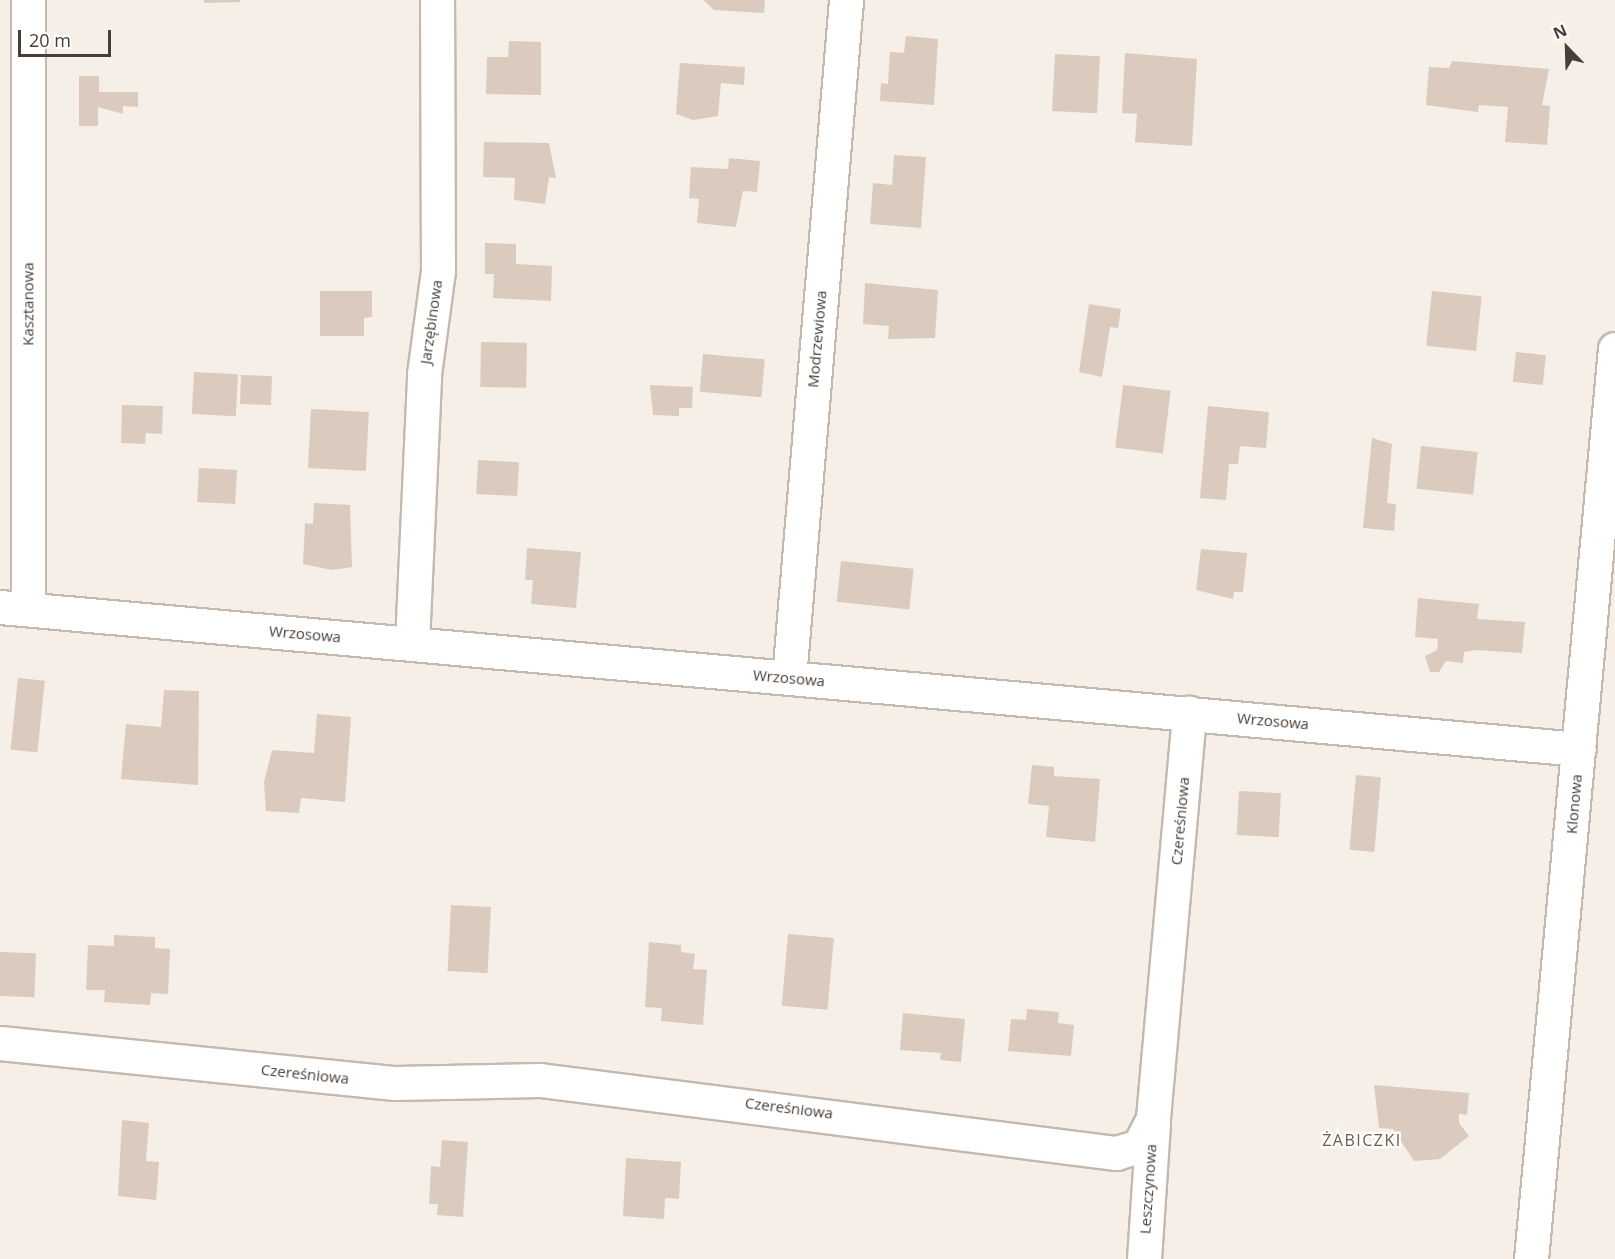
<!DOCTYPE html>
<html>
<head>
<meta charset="utf-8">
<style>
  body { margin:0 }
  #map { position:relative; width:1615px; height:1259px; overflow:hidden; background:#f5efe7; font-family:"Open Sans",sans-serif }
  div>[style] { position:absolute }
  [style*='--x'] { left:calc(var(--x)*1px); top:calc(var(--y)*1px); width:calc(var(--w)*1px); rotate:calc(var(--a)*1deg) }
  .building>* { inset:0; background:#dbcbbe; transform-origin:0 0 }
  .roads { filter:drop-shadow(2px 0 #c5b8ac) drop-shadow(-2px 0 #c5b8ac) drop-shadow(0 2px #c5b8ac) drop-shadow(0 -2px #c5b8ac) }
  .minor>* { height:33px; margin:-16.5px; padding:0 16.5px; transform-origin:16.5px; border-radius:16.5px; background:#fff }
  span { translate:-50% -50%; white-space:nowrap; text-align:center; line-height:1.15; -webkit-text-stroke:4.5px #fff; paint-order:stroke }
  .street-label { font-size:15px; color:#493e35 }
  .neighbourhood-label { font-size:16px; color:#6d5a4b; letter-spacing:1.5px }
  .north { position:absolute; left:1537px; top:18px; width:60px; height:60px; -webkit-text-stroke:4px #fff; paint-order:stroke; rotate:337deg; font-size:16px; font-weight:700; line-height:24px; text-align:center; color:#493e35 }
  .north::after { content:''; display:block; margin:auto; width:21px; height:27px; background:#493e35; clip-path:polygon(50% 0,100% 100%,50% 72%,0 100%) }
  .scale { position:absolute; left:18px; top:30px; width:93px; height:27px; box-sizing:border-box; border:3px solid #493e35; border-top:0; padding-left:8px; font-size:18px; line-height:21px; white-space:nowrap; color:#493e35; -webkit-text-stroke:4px #fff; paint-order:stroke }
</style>
</head>
<body>
<div id="map">
  <div class="building">
    <div style="clip-path:polygon(204px 0,240px 0,240px 2px,204px 3px)"></div>
    <div style="clip-path:polygon(703px 0,765px 0,764px 13px,714px 10px)"></div>
    <div style="clip-path:polygon(906px 36px,938px 39px,934px 105px,880px 101px,881px 83px,888px 84px,890px 52px,904px 53px)"></div>
    <div style="clip-path:polygon(509px 41px,541px 42px,541px 95px,486px 94px,487px 57px,508px 57px)"></div>
    <div style="clip-path:polygon(1125px 53px,1197px 59px,1192px 146px,1135px 142px,1137px 114px,1122px 113px)"></div>
    <div style="left:1055px;top:54px;width:45px;height:57px;rotate:3deg"></div>
    <div style="clip-path:polygon(1452px 61px,1549px 69px,1542px 105px,1550px 106px,1547px 145px,1505px 142px,1508px 107px,1479px 105px,1478px 112px,1426px 105px,1429px 67px,1449px 68px)"></div>
    <div style="clip-path:polygon(680px 63px,745px 67px,744px 85px,721px 83px,718px 116px,693px 120px,676px 114px)"></div>
    <div style="clip-path:polygon(79px 76px,99px 76px,99px 92px,138px 92px,138px 107px,123px 106px,123px 114px,98px 107px,98px 126px,79px 126px)"></div>
    <div style="clip-path:polygon(484px 142px,549px 143px,556px 178px,549px 177px,545px 204px,514px 200px,515px 178px,483px 177px)"></div>
    <div style="clip-path:polygon(894px 155px,926px 157px,921px 228px,870px 224px,873px 183px,892px 185px)"></div>
    <div style="clip-path:polygon(729px 158px,760px 161px,757px 192px,743px 191px,736px 227px,697px 223px,699px 199px,689px 198px,691px 167px,728px 169px)"></div>
    <div style="clip-path:polygon(485px 243px,516px 244px,516px 264px,552px 266px,551px 301px,493px 298px,494px 274px,485px 274px)"></div>
    <div style="clip-path:polygon(865px 283px,938px 290px,935px 338px,888px 339px,889px 326px,863px 324px)"></div>
    <div style="clip-path:polygon(320px 291px,372px 291px,372px 317px,364px 318px,364px 336px,320px 336px)"></div>
    <div style="left:1432px;top:291px;width:50px;height:55px;rotate:6deg"></div>
    <div style="clip-path:polygon(1089px 304px,1121px 309px,1118px 328px,1110px 327px,1102px 377px,1079px 372px)"></div>
    <div style="left:481px;top:342px;width:46px;height:45px;rotate:1deg"></div>
    <div style="left:1516px;top:352px;width:30px;height:30px;rotate:6deg"></div>
    <div style="left:703px;top:354px;width:62px;height:38px;rotate:5deg"></div>
    <div style="left:194px;top:372px;width:44px;height:42px;rotate:3deg"></div>
    <div style="left:241px;top:375px;width:31px;height:29px;rotate:2deg"></div>
    <div style="clip-path:polygon(650px 385px,693px 387px,692px 408px,679px 408px,679px 416px,653px 415px)"></div>
    <div style="left:1123px;top:385px;width:48px;height:63px;rotate:7deg"></div>
    <div style="clip-path:polygon(122px 405px,163px 406px,162px 434px,146px 433px,145px 444px,121px 443px)"></div>
    <div style="clip-path:polygon(1208px 406px,1269px 412px,1266px 448px,1240px 446px,1238px 464px,1229px 464px,1226px 500px,1200px 498px)"></div>
    <div style="left:311px;top:409px;width:58px;height:59px;rotate:3deg"></div>
    <div style="clip-path:polygon(1372px 438px,1392px 444px,1387px 503px,1396px 504px,1394px 531px,1363px 528px)"></div>
    <div style="left:1421px;top:446px;width:57px;height:43px;rotate:6deg"></div>
    <div style="left:478px;top:460px;width:41px;height:34px;rotate:3deg"></div>
    <div style="left:199px;top:468px;width:38px;height:34px;rotate:3deg"></div>
    <div style="clip-path:polygon(314px 503px,350px 505px,352px 567px,332px 570px,303px 564px,305px 523px,313px 524px)"></div>
    <div style="clip-path:polygon(527px 548px,581px 552px,576px 608px,531px 604px,533px 580px,525px 580px)"></div>
    <div style="clip-path:polygon(1201px 549px,1247px 553px,1243px 592px,1234px 592px,1233px 599px,1196px 590px)"></div>
    <div style="left:841px;top:561px;width:73px;height:41px;rotate:6deg"></div>
    <div style="clip-path:polygon(1418px 598px,1479px 604px,1477px 619px,1525px 622px,1522px 653px,1475px 650px,1464px 652px,1463px 663px,1446px 661px,1439px 672px,1430px 672px,1425px 656px,1437px 650px,1438px 639px,1415px 637px)"></div>
    <div style="left:18px;top:678px;width:27px;height:72px;rotate:6deg"></div>
    <div style="clip-path:polygon(164px 690px,199px 691px,198px 785px,121px 779px,126px 724px,161px 727px)"></div>
    <div style="clip-path:polygon(317px 714px,351px 717px,345px 802px,301px 798px,299px 813px,266px 811px,264px 782px,272px 750px,314px 753px)"></div>
    <div style="clip-path:polygon(1032px 765px,1054px 767px,1054px 776px,1100px 779px,1095px 842px,1046px 837px,1049px 806px,1028px 804px)"></div>
    <div style="left:1356px;top:775px;width:25px;height:75px;rotate:5deg"></div>
    <div style="left:1239px;top:791px;width:42px;height:44px;rotate:3deg"></div>
    <div style="left:451px;top:905px;width:40px;height:66px;rotate:3deg"></div>
    <div style="left:788px;top:934px;width:46px;height:72px;rotate:5deg"></div>
    <div style="clip-path:polygon(114px 935px,155px 937px,155px 948px,170px 949px,168px 994px,151px 993px,150px 1005px,104px 1002px,105px 990px,86px 990px,88px 945px,114px 946px)"></div>
    <div style="clip-path:polygon(649px 942px,681px 945px,681px 952px,695px 954px,693px 969px,707px 970px,703px 1025px,661px 1021px,662px 1008px,645px 1007px)"></div>
    <div style="left:0;top:952px;width:36px;height:44px;rotate:2deg"></div>
    <div style="clip-path:polygon(1027px 1009px,1059px 1012px,1058px 1023px,1074px 1025px,1071px 1056px,1008px 1051px,1011px 1019px,1026px 1020px)"></div>
    <div style="clip-path:polygon(903px 1013px,965px 1019px,961px 1062px,940px 1060px,941px 1053px,900px 1050px)"></div>
    <div style="clip-path:polygon(1374px 1085px,1469px 1093px,1467px 1115px,1459px 1114px,1459px 1123px,1469px 1136px,1440px 1159px,1414px 1161px,1393px 1129px,1379px 1128px)"></div>
    <div style="clip-path:polygon(122px 1120px,149px 1123px,146px 1161px,159px 1162px,156px 1200px,118px 1196px)"></div>
    <div style="clip-path:polygon(442px 1140px,468px 1142px,463px 1217px,437px 1215px,438px 1204px,429px 1204px,431px 1166px,440px 1167px)"></div>
    <div style="clip-path:polygon(626px 1158px,681px 1162px,679px 1199px,665px 1198px,664px 1219px,623px 1216px)"></div>
  </div>
  <div class="roads">
    <div class="minor">
      <div style="--x:0;--y:607;--w:1585;--a:5.14"></div>
      <div style="--x:28;--y:609;--w:609;--a:-90"></div>
      <div style="--x:412;--y:643;--w:269;--a:-87.4"></div>
      <div style="--x:424;--y:374;--w:104;--a:-82.3"></div>
      <div style="--x:438;--y:271;--w:271;--a:-90.2"></div>
      <div style="--x:789;--y:678;--w:680;--a:-85.19"></div>
      <div style="--x:0;--y:1043;--w:397;--a:5.8"></div>
      <div style="--x:395;--y:1083;--w:145;--a:-1.2"></div>
      <div style="--x:540;--y:1080;--w:581;--a:7.22"></div>
      <div style="--x:1116;--y:1153;--w:24;--a:-17"></div>
      <div style="--x:1139;--y:1146;--w:31;--a:-63"></div>
      <div style="--x:1153;--y:1118;--w:407;--a:-84.9"></div>
      <div style="--x:1144;--y:1259;--w:136;--a:-86.2"></div>
      <div style="--x:1531;--y:1259;--w:914;--a:-84.73"></div>
    </div>
  </div>
  <div class="street-label">
    <span style="left:28px;top:304px;rotate:-90deg">Kasztanowa</span>
    <span style="left:431px;top:322px;rotate:-82deg">Jarzębinowa</span>
    <span style="left:817px;top:339px;rotate:-85deg">Modrzewiowa</span>
    <span style="left:305px;top:634px;rotate:5deg">Wrzosowa</span>
    <span style="left:789px;top:678px;rotate:5deg">Wrzosowa</span>
    <span style="left:1273px;top:721px;rotate:5deg">Wrzosowa</span>
    <span style="left:1574px;top:804px;rotate:-85deg">Klonowa</span>
    <span style="left:1180px;top:821px;rotate:-85deg">Czereśniowa</span>
    <span style="left:305px;top:1074px;rotate:6deg">Czereśniowa</span>
    <span style="left:789px;top:1108px;rotate:7deg">Czereśniowa</span>
    <span style="left:1148px;top:1189px;rotate:-86deg">Leszczynowa</span>
  </div>
  <div class="neighbourhood-label">
    <span style="left:1362px;top:1140px">ŻABICZKI</span>
  </div>
  <div class="north">N</div>
  <div class="scale">20 m</div>
</div>
</body>
</html>
